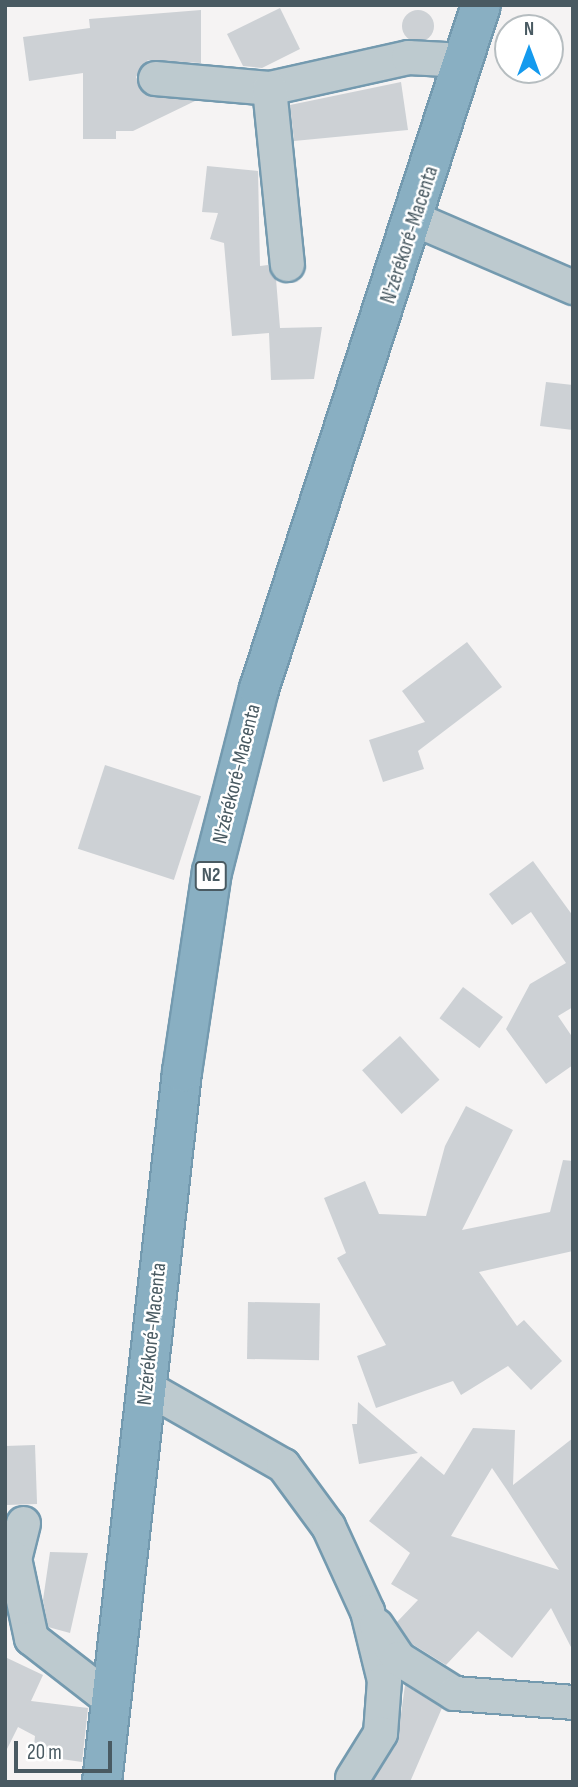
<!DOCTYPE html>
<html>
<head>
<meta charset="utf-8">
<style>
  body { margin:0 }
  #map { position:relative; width:578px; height:1787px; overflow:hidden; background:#f5f3f3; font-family:"Sofia Sans Condensed",sans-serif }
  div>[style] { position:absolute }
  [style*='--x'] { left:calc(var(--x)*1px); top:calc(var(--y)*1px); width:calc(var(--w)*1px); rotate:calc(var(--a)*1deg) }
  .building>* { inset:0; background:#cdd1d5; transform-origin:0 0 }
  .round { border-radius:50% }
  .roads { filter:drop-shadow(2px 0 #749aaf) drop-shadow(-2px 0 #749aaf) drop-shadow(0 2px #749aaf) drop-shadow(0 -2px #749aaf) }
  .street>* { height:33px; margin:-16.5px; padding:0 16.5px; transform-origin:16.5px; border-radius:16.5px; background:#bdcacf }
  .highway>* { height:38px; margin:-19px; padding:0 19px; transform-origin:19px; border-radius:19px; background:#89afc2 }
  span { translate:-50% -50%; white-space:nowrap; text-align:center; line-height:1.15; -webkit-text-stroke:5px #fff; paint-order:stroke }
  .shield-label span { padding:2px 5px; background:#fff; border:2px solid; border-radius:5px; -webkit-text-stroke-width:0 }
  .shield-label { font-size:19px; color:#495a62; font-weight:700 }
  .street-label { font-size:21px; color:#495a62 }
  .frame { position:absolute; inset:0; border:7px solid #495a62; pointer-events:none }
  .north { position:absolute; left:494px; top:14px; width:70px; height:70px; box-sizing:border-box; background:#fff; border:2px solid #b6bdc0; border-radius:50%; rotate:0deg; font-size:19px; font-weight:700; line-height:28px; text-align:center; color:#495a62 }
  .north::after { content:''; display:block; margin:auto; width:24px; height:32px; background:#149aee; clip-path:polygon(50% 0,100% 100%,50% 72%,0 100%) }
  .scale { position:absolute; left:14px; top:1741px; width:98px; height:32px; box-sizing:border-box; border:4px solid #495a62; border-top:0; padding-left:9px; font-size:21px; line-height:24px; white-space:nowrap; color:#495a62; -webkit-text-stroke:5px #fff; paint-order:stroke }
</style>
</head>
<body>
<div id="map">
  <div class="building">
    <div style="clip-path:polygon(280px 8px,300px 49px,262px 68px,243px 66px,227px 34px)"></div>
    <div style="clip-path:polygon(201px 10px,201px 63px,148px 60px,136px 77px,145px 94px,195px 101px,133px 131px,116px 131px,116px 139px,83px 139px,83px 73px,29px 81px,23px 37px,90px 28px,89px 19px)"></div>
    <div class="round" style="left:402px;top:10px;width:32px;height:32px"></div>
    <div style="clip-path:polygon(401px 82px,408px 130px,294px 141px,290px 105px)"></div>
    <div style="clip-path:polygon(207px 166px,258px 171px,260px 266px,268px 265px,276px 279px,280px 328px,322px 327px,314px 379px,271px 380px,269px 333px,232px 336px,224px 243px,210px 239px,218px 213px,202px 212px)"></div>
    <div style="clip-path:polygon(546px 382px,573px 385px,573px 430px,540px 426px)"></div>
    <div style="clip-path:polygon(467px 642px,502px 687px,418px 751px,424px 769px,383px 782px,369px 740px,425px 722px,402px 691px)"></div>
    <div style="left:105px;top:765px;width:101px;height:88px;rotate:18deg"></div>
    <div style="clip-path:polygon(533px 861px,573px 916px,573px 1007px,558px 1016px,573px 1038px,573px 1065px,546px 1084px,506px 1029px,530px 984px,566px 963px,531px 912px,512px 925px,489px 894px)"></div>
    <div style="left:463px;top:987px;width:50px;height:39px;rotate:37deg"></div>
    <div style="left:400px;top:1036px;width:59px;height:51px;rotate:48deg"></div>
    <div style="clip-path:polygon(466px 1106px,513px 1130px,462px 1230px,550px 1212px,563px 1160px,573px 1161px,573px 1251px,479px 1272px,517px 1326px,524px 1320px,562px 1361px,531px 1390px,508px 1366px,461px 1395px,453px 1381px,376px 1408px,357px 1356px,386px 1345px,337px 1258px,346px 1253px,324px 1198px,365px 1181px,379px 1214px,426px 1216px,445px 1146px)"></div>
    <div style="left:248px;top:1302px;width:72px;height:57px;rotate:1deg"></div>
    <div style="clip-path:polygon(358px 1402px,386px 1426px,418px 1453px,359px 1464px,352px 1424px,357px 1424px)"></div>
    <div style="clip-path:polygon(evenodd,473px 1428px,515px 1430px,513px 1485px,573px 1438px,573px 1651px,551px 1608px,512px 1658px,478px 1631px,446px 1665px,412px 1644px,397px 1622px,418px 1600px,391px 1584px,410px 1553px,369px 1521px,421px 1456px,444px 1475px,473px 1428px,492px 1468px,507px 1490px,559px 1570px,451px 1536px,492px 1468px)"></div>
    <div style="left:35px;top:1445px;width:59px;height:30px;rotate:88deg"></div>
    <div style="clip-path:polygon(50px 1552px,88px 1553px,70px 1633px,48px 1627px,43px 1600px)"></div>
    <div style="clip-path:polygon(5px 1657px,43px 1675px,31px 1701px,88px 1708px,82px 1762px,33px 1755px,35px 1736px,18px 1727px,5px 1753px)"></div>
    <div style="clip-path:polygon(405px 1685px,442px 1708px,410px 1782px,372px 1782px,397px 1743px)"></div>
  </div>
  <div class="roads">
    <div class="street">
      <div style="--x:155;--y:78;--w:114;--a:5"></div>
      <div style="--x:269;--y:88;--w:142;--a:-12.6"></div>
      <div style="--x:408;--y:57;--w:56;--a:3.1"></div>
      <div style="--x:269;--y:88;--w:177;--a:84.2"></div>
      <div style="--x:415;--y:219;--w:172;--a:23.3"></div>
      <div style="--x:146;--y:1387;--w:158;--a:29.7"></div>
      <div style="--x:283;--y:1465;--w:76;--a:53.6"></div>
      <div style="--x:328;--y:1526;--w:94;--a:65.4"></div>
      <div style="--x:367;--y:1611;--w:71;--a:76.2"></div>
      <div style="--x:384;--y:1680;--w:53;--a:94.3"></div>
      <div style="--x:380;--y:1733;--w:53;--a:121.9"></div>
      <div style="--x:23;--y:1523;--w:36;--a:104"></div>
      <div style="--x:14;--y:1558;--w:82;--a:78"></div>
      <div style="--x:31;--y:1638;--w:101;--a:37.8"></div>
      <div style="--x:376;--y:1625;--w:40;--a:56"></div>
      <div style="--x:398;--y:1658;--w:66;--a:32"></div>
      <div style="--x:454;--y:1693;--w:119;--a:4.3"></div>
    </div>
    <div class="highway">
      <div style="--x:102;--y:1782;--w:714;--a:-83.57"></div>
      <div style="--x:182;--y:1072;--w:202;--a:-81.5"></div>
      <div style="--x:212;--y:872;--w:189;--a:-75.6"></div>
      <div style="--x:259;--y:689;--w:719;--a:-72.02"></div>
    </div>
  </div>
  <div class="shield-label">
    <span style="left:211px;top:876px">N2</span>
  </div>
  <div class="street-label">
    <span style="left:410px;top:235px;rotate:-72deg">N'zérékoré-Macenta</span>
    <span style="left:237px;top:774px;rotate:-76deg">N'zérékoré-Macenta</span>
    <span style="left:152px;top:1334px;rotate:-84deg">N'zérékoré-Macenta</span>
  </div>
  <div class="frame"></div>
  <div class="north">N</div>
  <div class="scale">20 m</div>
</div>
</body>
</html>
